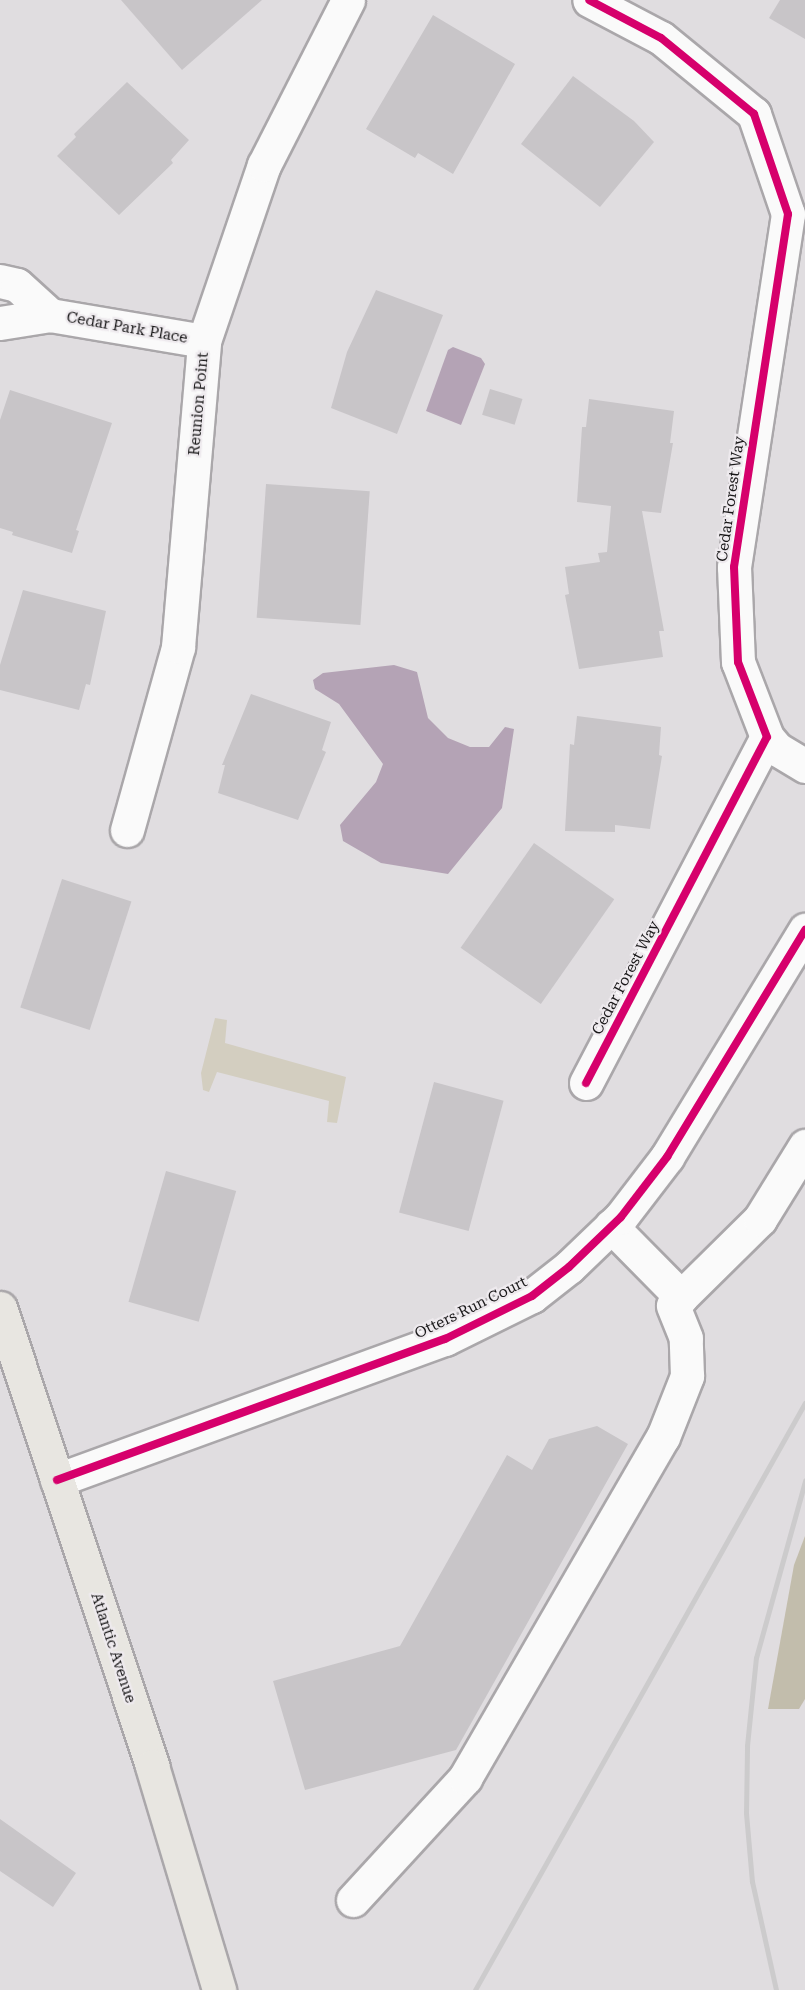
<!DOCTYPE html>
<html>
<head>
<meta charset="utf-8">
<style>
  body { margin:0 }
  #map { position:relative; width:805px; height:1990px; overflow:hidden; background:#e0dde0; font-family:"Roboto Serif",serif }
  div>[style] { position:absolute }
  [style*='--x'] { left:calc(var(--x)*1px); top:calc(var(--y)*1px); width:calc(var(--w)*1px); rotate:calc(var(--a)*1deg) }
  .green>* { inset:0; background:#d3cec0 }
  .forest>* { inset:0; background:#c2bdac }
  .water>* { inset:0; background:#b4a3b5 }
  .building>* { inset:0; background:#c8c5c8; transform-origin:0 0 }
  .roads { filter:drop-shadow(2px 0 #aaa7aa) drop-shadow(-2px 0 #aaa7aa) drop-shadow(0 2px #aaa7aa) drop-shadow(0 -2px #aaa7aa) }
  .minor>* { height:33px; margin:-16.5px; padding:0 16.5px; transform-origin:16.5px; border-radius:16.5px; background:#fafafa }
  .major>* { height:33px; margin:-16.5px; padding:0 16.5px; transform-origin:16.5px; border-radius:16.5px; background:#e8e6e1 }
  .rail>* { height:4.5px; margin:-2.25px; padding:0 2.25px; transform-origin:2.25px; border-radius:2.25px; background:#cccbcc }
  .cycleway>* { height:8px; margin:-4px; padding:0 4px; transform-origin:4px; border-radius:4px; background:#d6006c }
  span { translate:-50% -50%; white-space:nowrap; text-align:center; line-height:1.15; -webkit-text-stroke:4.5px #eeeaee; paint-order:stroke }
  .street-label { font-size:15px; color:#181718 }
</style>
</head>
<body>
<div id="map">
  <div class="green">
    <div style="clip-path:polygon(215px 1018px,227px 1020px,225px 1043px,346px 1077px,337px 1123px,327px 1122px,329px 1101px,217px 1072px,209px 1092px,203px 1090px,201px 1073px)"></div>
  </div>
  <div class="forest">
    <div style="clip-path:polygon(805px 1536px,805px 1699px,799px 1709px,768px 1709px,794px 1565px)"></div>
  </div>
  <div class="water">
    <div style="clip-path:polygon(453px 347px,481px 358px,485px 364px,461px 425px,426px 411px,448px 350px)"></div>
    <div style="clip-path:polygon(394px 665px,417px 672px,428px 718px,448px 738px,470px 747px,489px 747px,505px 727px,514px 729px,502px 808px,448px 874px,381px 863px,343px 841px,340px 825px,376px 782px,383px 764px,339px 704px,315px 689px,313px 680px,323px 673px)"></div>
  </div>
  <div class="building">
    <div style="clip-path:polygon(121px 0,262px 0,182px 70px)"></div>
    <div style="clip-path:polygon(780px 0,805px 0,805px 39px,769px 18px)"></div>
    <div style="clip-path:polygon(433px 15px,515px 64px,453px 174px,418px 153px,415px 158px,366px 129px)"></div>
    <div style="clip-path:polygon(573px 76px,634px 121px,654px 142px,600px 207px,521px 144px)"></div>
    <div style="clip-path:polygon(127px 82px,189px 140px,171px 160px,173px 163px,119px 215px,57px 156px,76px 137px,74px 134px)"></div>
    <div style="clip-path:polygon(376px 290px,443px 315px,397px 434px,331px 408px,347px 352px)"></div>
    <div style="left:490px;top:389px;width:34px;height:27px;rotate:17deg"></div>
    <div style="clip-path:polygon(10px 390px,112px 423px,76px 530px,79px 531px,72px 553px,12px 535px,13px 532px,0 528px,0 420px)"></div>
    <div style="clip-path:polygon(589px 399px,674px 411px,670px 443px,673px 443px,661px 513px,642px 511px,664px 631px,659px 631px,663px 657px,579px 669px,565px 595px,569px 594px,565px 567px,600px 562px,598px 553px,607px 552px,611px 506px,577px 502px,582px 427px,586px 427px)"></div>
    <div style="left:266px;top:484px;width:104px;height:134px;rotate:4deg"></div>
    <div style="clip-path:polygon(23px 590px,106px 611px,90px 685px,86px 684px,79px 710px,0 690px,0 665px)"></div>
    <div style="clip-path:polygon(251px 694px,331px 722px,322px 750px,326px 752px,298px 820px,218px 793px,225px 765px,222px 765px)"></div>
    <div style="clip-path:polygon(577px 716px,661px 727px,659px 755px,662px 756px,650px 829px,615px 825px,615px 832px,565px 831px,570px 744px,574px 745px)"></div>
    <div style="left:534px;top:843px;width:98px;height:128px;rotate:35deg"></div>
    <div style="left:62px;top:879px;width:73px;height:135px;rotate:18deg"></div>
    <div style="left:434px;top:1082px;width:72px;height:135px;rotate:15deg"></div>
    <div style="left:166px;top:1171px;width:73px;height:136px;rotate:16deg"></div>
    <div style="clip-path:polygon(597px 1426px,628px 1444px,456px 1750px,305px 1790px,273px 1681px,400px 1646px,507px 1455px,532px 1470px,549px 1439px)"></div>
    <div style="clip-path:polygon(0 1819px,76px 1873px,53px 1907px,0 1871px)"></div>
  </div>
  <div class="roads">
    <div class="minor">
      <div style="--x:0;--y:281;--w:17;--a:13"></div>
      <div style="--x:17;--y:285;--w:45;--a:42.3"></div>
      <div style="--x:0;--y:323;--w:51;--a:-9.1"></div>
      <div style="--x:50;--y:315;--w:156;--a:9.6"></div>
      <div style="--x:767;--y:737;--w:16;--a:50"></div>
      <div style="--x:777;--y:749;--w:33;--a:31"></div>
      <div style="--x:127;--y:830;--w:190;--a:-74.4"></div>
      <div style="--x:178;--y:647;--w:307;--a:-85.1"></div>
      <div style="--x:204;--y:341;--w:186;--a:-71.2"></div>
      <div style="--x:264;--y:165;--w:185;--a:-63"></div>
      <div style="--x:586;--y:1083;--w:390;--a:-62.4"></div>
      <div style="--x:767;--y:737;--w:80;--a:-111.1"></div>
      <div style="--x:738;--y:662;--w:95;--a:-92.4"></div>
      <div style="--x:734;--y:567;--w:357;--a:-81.3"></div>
      <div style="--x:788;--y:214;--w:106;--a:-108.8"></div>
      <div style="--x:754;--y:114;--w:120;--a:-140.7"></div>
      <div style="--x:661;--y:38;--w:81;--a:-152.2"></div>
      <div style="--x:611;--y:1226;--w:100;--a:45.4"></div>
      <div style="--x:681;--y:1297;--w:111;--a:-44.6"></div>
      <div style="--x:760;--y:1219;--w:86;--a:-58.3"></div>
      <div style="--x:57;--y:1480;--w:413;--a:-20"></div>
      <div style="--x:445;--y:1339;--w:97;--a:-26.3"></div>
      <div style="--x:532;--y:1296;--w:47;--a:-38.1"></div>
      <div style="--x:569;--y:1267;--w:72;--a:-43.9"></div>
      <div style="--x:621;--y:1217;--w:76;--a:-52.5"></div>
      <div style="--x:667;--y:1157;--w:266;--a:-58.7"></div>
      <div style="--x:353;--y:1900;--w:166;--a:-47.4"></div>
      <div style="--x:465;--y:1778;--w:394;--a:-59.9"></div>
      <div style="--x:663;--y:1437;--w:66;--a:-68.5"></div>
      <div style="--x:687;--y:1376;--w:38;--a:-92"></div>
      <div style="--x:686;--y:1338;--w:35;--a:-112"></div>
    </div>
    <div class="major">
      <div style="--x:0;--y:1308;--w:483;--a:71.6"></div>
      <div style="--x:152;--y:1766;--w:234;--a:73.3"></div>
    </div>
  </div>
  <div class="rail">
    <div style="--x:475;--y:1990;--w:673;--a:-60.66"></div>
    <div style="--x:776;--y:1990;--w:111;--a:-102.5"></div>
    <div style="--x:752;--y:1882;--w:69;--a:-95"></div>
    <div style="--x:746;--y:1813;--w:67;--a:-89.1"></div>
    <div style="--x:747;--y:1746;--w:88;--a:-84.2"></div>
    <div style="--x:756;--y:1658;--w:184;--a:-74.5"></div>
  </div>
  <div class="cycleway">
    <div style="--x:586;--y:1083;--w:390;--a:-62.4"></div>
    <div style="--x:767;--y:737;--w:80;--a:-111.1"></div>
    <div style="--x:738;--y:662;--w:95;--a:-92.4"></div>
    <div style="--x:734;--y:567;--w:357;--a:-81.3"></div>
    <div style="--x:788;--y:214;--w:106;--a:-108.8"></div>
    <div style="--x:754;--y:114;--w:120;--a:-140.7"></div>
    <div style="--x:661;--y:38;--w:81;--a:-152.2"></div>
    <div style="--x:57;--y:1480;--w:413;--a:-20"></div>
    <div style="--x:445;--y:1339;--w:97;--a:-26.3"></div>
    <div style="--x:532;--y:1296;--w:47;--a:-38.1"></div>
    <div style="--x:569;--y:1267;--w:72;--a:-43.9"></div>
    <div style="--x:621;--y:1217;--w:76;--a:-52.5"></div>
    <div style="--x:667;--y:1157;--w:266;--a:-58.7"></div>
  </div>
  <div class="street-label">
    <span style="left:127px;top:328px;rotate:10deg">Cedar Park Place</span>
    <span style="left:199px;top:404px;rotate:-85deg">Reunion Point</span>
    <span style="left:731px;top:499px;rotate:-82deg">Cedar Forest Way</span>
    <span style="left:626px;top:978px;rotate:-62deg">Cedar Forest Way</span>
    <span style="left:471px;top:1308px;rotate:-26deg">Otters Run Court</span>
    <span style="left:113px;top:1648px;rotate:72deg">Atlantic Avenue</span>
  </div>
</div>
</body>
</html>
